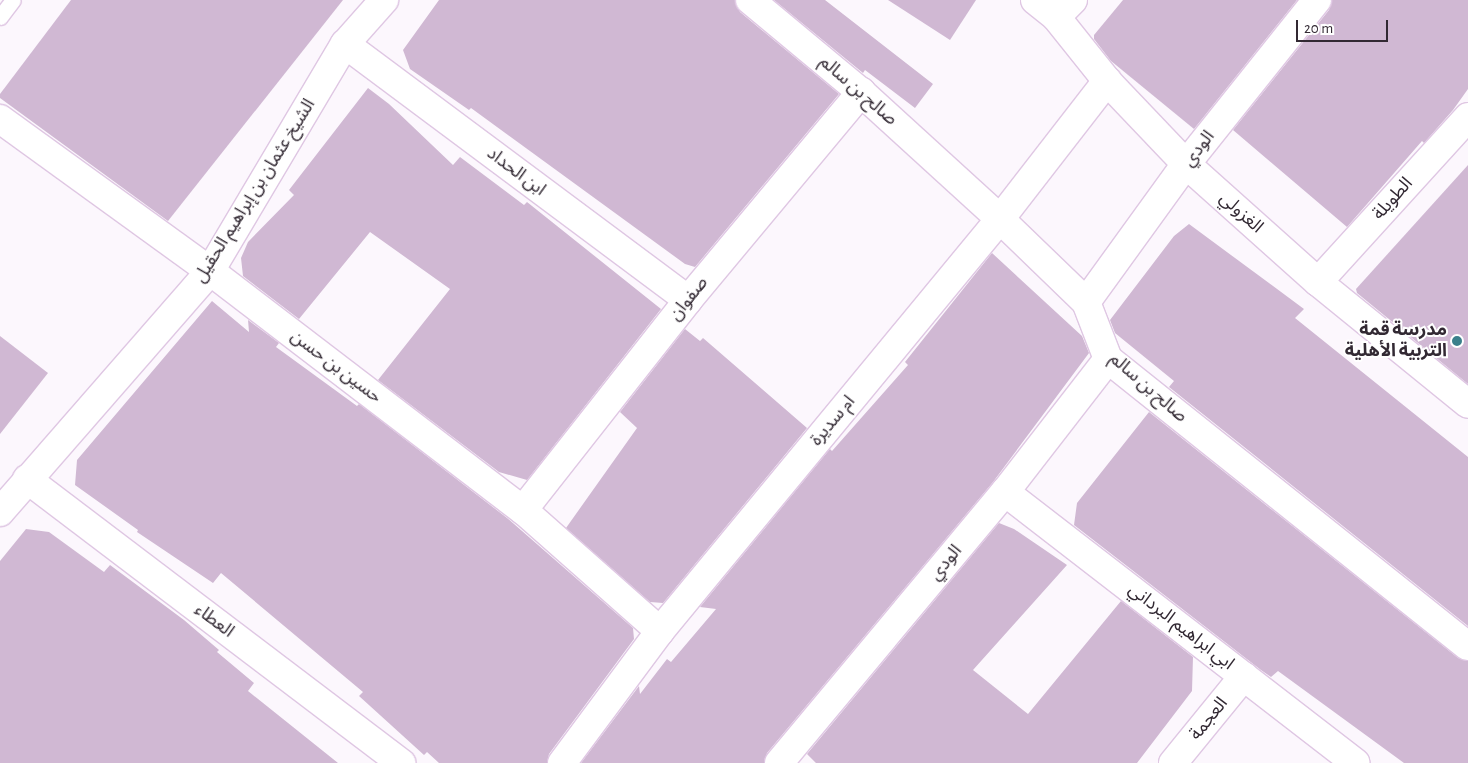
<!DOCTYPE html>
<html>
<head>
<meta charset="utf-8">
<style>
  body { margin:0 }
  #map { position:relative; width:1468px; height:763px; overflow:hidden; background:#fcf7fd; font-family:"Alegreya Sans","Noto Sans Arabic",sans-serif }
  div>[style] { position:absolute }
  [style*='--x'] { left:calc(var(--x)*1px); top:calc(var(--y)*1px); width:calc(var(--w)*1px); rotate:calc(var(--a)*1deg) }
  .building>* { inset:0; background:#d0b8d3 }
  .roads { filter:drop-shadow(1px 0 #dfc7e3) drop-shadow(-1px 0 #dfc7e3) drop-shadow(0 1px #dfc7e3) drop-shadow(0 -1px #dfc7e3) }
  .service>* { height:15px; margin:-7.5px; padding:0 7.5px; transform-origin:7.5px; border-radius:7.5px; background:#fff }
  .minor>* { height:28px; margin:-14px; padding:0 14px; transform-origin:14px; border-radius:14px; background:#fff }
  .dots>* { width:14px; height:14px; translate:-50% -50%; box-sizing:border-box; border:2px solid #fff; border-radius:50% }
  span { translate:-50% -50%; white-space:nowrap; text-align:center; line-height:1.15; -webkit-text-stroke:4px #fff; paint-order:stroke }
  .street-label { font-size:18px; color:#322933 }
  .poi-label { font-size:18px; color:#322933; font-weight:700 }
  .right { translate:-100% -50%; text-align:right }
  .scale { position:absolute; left:1296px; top:20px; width:92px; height:22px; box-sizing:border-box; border:2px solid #322933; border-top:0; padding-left:6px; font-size:15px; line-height:18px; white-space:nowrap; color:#322933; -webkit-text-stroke:4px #fff; paint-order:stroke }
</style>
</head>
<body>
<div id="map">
  <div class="building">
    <div style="clip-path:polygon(71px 0,343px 0,168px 221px,0 98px,0 94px)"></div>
    <div style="clip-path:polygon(439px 0,735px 0,740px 12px,839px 94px,695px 267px,685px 264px,471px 108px,469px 110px,410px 69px,403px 50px)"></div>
    <div style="clip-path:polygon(774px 0,825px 0,933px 84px,915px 108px,865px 70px,863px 73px)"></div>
    <div style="clip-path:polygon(888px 0,976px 0,950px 40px)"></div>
    <div style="clip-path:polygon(1123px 0,1297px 0,1194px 129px,1111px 61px,1094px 39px,1094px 35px)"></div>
    <div style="clip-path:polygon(1332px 0,1468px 0,1468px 89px,1453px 110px,1424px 143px,1422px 141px,1347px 227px,1233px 130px,1329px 10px)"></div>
    <div style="clip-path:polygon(368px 88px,389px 104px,453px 165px,460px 157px,524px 205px,527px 202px,661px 309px,527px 480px,499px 472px,378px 380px,450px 289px,370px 232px,299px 319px,243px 276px,241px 258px,248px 242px,294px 195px,289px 190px)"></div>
    <div style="clip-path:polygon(1468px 165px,1468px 384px,1357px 293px,1356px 289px)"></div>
    <div style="clip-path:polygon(1189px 224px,1304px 309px,1295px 318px,1468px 457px,1468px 626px,1169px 387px,1174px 381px,1115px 333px,1110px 320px,1174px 236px)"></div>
    <div style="clip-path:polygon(992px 253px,1082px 336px,1089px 353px,993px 482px,767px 753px,764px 763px,581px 763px,639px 686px,640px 694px,667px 659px,671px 662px,716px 609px,700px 607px,830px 449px,832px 451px,908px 365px,905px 362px)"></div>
    <div style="clip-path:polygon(212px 301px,249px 332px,248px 320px,279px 343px,276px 347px,357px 406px,359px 404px,507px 518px,633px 628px,634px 639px,549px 754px,547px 763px,439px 763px,427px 752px,424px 755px,359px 696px,363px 692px,221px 573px,213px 583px,137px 532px,138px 530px,75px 485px,77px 460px)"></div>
    <div style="clip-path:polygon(685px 329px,700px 341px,703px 338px,807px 428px,663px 603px,650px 602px,566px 528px,637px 428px,620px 412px)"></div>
    <div style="clip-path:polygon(0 336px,48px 373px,0 434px)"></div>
    <div style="clip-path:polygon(1149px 412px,1458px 658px,1468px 661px,1468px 763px,1404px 763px,1278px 671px,1271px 677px,1261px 670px,1074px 525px,1077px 503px)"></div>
    <div style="clip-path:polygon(999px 523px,1014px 529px,1067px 565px,973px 670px,1028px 714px,1121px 601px,1193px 657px,1192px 691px,1137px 763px,816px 763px,807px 754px)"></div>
    <div style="clip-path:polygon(26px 529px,49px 532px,104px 572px,110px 565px,184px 620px,219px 650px,217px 652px,254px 683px,248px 691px,338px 763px,0 763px,0 561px)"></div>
  </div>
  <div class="roads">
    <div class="service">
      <div style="--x:0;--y:17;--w:21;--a:-53"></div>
    </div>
    <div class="minor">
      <div style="--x:750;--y:0;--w:144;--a:39.7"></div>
      <div style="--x:861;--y:92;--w:188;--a:42.4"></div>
      <div style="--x:1000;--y:219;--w:120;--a:44"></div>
      <div style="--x:1086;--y:302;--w:61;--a:68.9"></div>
      <div style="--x:1108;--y:359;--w:460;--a:38.6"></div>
      <div style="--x:1035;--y:0;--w:27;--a:39"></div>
      <div style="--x:1056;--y:17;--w:82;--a:51.4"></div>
      <div style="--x:1107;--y:81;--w:115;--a:46.4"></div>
      <div style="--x:1186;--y:164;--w:177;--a:41.8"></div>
      <div style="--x:1318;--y:282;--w:193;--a:39.1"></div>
      <div style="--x:1056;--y:17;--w:24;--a:-45"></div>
      <div style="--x:345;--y:44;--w:428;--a:36.7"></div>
      <div style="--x:0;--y:119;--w:259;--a:35.9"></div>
      <div style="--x:210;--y:271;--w:394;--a:37.4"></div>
      <div style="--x:523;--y:510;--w:183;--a:41.5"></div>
      <div style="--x:1318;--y:282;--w:223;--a:-47.7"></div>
      <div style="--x:1086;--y:302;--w:170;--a:-54.1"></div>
      <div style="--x:1186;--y:164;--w:210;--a:-51.4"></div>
      <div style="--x:27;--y:479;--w:470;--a:37.2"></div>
      <div style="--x:1005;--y:492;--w:443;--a:37.7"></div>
      <div style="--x:523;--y:510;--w:267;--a:-51.8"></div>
      <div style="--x:688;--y:300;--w:271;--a:-50.2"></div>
      <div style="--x:0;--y:512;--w:320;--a:-48.9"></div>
      <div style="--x:210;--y:271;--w:264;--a:-59.3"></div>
      <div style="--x:345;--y:44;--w:59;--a:-48.4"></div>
      <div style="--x:562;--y:763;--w:164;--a:-53.4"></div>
      <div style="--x:660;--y:631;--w:534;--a:-50.47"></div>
      <div style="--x:1000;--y:219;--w:175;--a:-52.2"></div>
      <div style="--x:779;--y:763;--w:353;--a:-50.2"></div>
      <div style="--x:1005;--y:492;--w:168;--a:-52.2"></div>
      <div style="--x:1173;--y:763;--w:112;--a:-50.8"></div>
    </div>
  </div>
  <div class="dots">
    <div style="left:1457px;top:341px;background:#3a808b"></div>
  </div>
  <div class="street-label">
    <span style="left:858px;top:91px;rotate:41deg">صالح بن سالم</span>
    <span style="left:1199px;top:149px;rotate:-52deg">الودي</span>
    <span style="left:516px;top:172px;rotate:37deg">ابن الحداد</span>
    <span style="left:255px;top:191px;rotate:-58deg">الشيخ عثمان بن إبراهيم الحقيل</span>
    <span style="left:1393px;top:199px;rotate:-48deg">الطويلة</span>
    <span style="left:1241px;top:213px;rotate:42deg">الغزولي</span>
    <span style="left:689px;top:299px;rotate:-51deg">صفوان</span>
    <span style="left:336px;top:367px;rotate:37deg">حسين بن حسن</span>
    <span style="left:1148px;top:388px;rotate:41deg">صالح بن سالم</span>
    <span style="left:833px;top:421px;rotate:-50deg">ام سديرة</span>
    <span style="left:946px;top:563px;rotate:-50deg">الودي</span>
    <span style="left:214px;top:621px;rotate:37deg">العطاء</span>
    <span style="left:1181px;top:627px;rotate:38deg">ابي ابراهيم البرداني</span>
    <span style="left:1209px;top:719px;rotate:-51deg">العجمة</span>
  </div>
  <div class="poi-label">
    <span class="right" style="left:1447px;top:341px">مدرسة قمة<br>التربية الأهلية</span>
  </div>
  <div class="scale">20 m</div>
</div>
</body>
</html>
